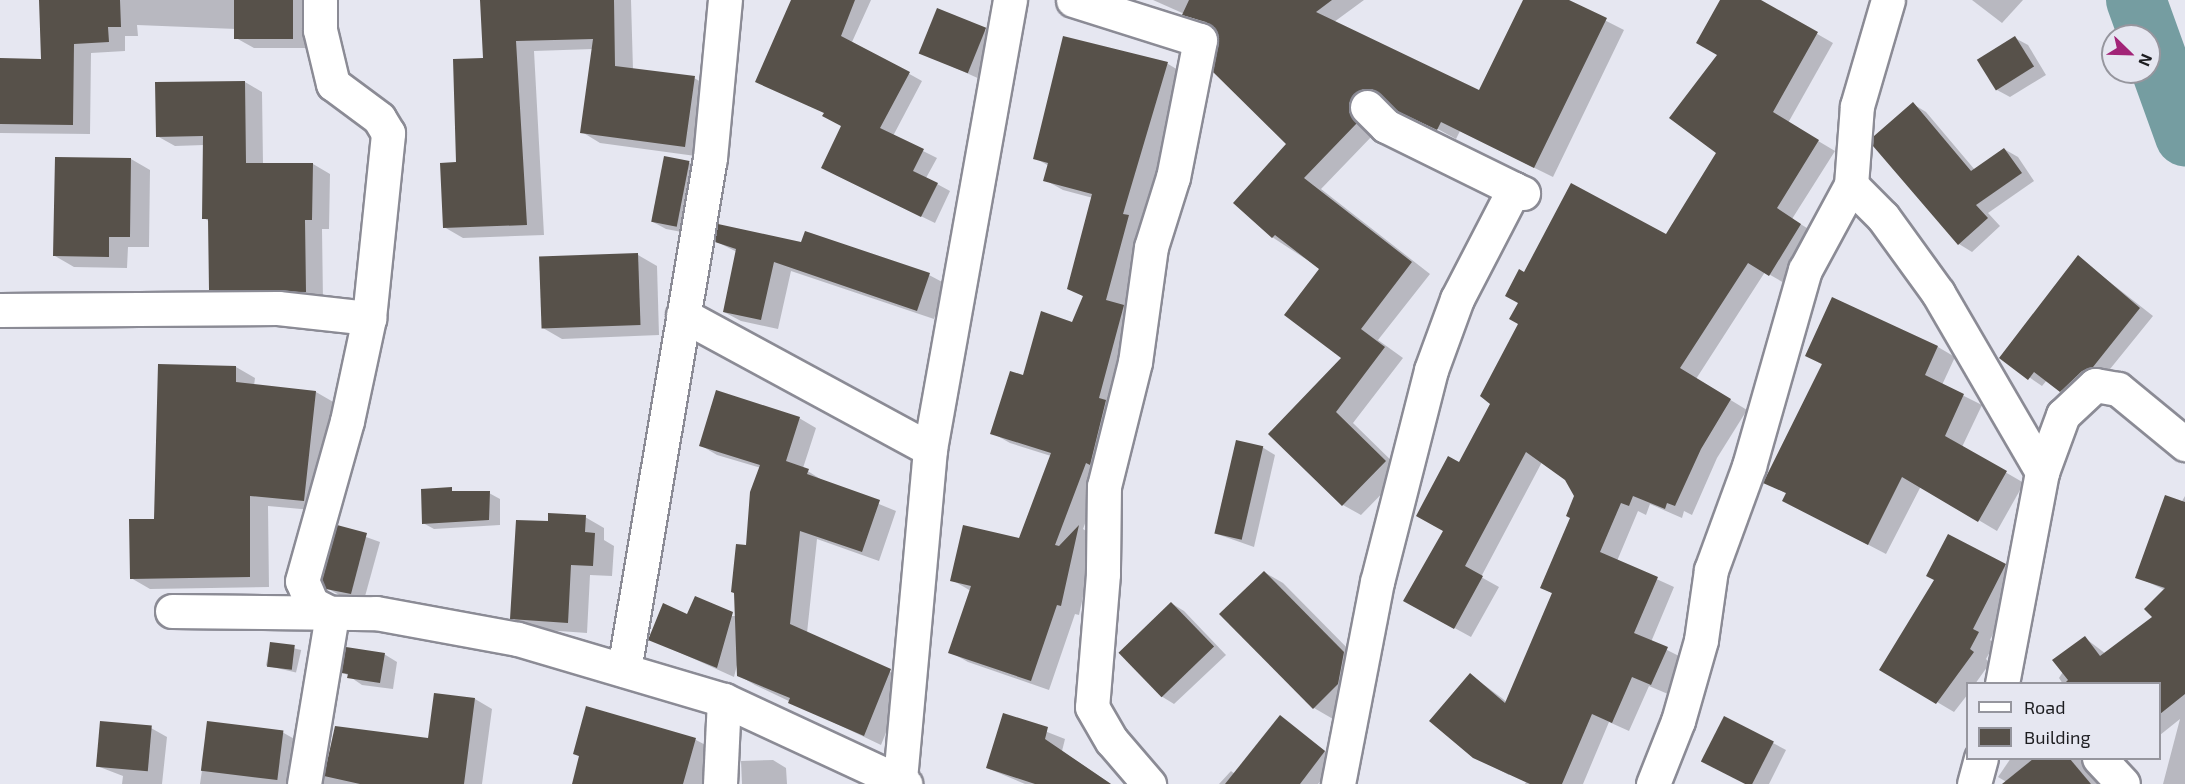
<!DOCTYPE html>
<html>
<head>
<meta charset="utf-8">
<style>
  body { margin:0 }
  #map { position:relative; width:2185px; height:784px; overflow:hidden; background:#e6e7f1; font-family:"Exo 2",sans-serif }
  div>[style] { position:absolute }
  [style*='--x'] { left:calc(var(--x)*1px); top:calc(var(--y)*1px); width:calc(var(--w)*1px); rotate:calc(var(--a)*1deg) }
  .shadow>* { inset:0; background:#0003; transform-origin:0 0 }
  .river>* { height:60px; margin:-30px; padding:0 30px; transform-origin:30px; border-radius:30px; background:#759da1 }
  .building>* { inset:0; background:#57514a; transform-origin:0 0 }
  .roads { filter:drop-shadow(2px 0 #8b8b95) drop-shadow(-2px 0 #8b8b95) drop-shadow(0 2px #8b8b95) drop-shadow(0 -2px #8b8b95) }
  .street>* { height:33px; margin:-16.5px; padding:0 16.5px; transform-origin:16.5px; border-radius:16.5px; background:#fff }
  span { translate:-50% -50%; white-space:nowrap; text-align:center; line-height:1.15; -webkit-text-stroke:6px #e6e7f1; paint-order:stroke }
  .legend { position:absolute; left:1966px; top:682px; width:195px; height:78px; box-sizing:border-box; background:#e6e7f1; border:2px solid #96969e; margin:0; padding:8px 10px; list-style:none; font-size:18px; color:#1d1d21 }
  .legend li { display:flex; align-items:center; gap:12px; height:30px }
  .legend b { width:30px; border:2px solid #96969e }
  .north { position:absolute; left:2101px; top:24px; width:60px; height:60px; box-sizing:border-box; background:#e6e7f1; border:2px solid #96969e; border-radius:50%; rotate:113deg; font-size:16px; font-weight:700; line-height:24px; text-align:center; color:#1d1d21 }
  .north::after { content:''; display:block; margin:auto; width:21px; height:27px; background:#a22477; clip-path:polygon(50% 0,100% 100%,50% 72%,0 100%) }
</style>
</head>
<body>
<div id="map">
  <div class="shadow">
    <div style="clip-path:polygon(40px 0,310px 0,311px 48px,254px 48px,236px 38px,236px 29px,137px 25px,138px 36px,125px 36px,125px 51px,91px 53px,90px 134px,0 133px,0 60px,43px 60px)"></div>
    <div style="clip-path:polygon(481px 0,631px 0,633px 70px,694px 78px,712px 88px,703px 157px,600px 143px,582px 132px,593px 49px,534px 51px,544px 235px,463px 238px,444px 227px,484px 60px)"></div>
    <div style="clip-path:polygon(793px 0,871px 0,852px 42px,922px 81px,893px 136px,937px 158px,926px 178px,950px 191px,935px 223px,836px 175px,843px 126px,826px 113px)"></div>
    <div style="clip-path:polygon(1153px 0,1364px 0,1334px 22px,1480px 92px,1524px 0,1565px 0,1624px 30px,1553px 177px,1460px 131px,1456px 139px,1381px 98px,1374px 134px,1321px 189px,1430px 274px,1378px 340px,1403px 358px,1353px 423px,1403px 472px,1361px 515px,1343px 505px,1270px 434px,1343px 358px,1321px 269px,1272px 237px,1288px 144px,1216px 28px)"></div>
    <div style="clip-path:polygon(1722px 0,1758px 0,1833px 43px,1788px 123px,1835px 151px,1792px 219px,1817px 234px,1786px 284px,1765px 272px,1696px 379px,1747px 410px,1717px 458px,1692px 515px,1684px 511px,1682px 518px,1650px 504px,1646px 515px,1638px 511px,1617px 561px,1674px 587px,1651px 642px,1683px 658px,1668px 694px,1649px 686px,1629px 731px,1609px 722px,1583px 784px,1525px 784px,1561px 703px,1557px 701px,1509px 775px,1474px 757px,1471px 675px,1507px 702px,1553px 594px,1542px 588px,1571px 517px,1576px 496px,1567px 479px,1542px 462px,1481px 577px,1499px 587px,1471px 637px,1405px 601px,1444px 531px,1460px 464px,1492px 403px,1520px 324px,1524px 274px,1667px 236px,1718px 153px)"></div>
    <div style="clip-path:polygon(1972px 0,2023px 0,2002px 23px)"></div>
    <div style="clip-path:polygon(985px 30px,998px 37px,982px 80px,920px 52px)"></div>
    <div style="clip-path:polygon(1064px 38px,1168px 64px,1185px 74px,1141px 224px,1146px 227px,1125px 307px,1141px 317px,1104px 472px,1083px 529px,1096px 537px,1079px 615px,1075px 614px,1049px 690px,968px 662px,950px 652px,971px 591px,952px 580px,1020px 539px,1051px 456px,1010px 443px,992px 433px,1024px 376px,1073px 323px,1084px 297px,1069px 288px,1093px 198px,1063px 190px,1045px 180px,1049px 166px,1035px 158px)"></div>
    <div style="clip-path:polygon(2015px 38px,2028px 45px,2046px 75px,2010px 97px,1997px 90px)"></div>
    <div style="clip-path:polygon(245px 82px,262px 92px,263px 164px,313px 164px,330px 174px,329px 229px,322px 229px,323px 301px,228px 299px,211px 289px,210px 222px,204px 218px,204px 145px,175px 146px,157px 136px)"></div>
    <div style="clip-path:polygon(1913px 104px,1926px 112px,1975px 170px,2004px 149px,2018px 157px,2034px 181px,1988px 213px,2000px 226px,1972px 252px,1959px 244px)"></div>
    <div style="clip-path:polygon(665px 158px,690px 163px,703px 170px,692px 234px,666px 229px,653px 222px)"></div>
    <div style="clip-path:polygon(131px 159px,150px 170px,149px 247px,128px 247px,127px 268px,74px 267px,55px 256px)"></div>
    <div style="clip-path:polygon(806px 233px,929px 275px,946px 284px,934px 319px,791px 271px,778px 329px,741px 321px,724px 312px,737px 252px,717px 242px,802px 243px)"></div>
    <div style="clip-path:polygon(638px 255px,657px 266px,659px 335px,562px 339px,543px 328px)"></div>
    <div style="clip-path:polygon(2078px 257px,2153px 316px,2106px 374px,2074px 399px,2047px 380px,2042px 386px,2001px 358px)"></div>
    <div style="clip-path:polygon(1938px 347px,1955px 357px,1942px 385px,1982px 405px,1962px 447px,2024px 483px,1997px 531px,1921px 486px,1886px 554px,1784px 501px,1787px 494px,1765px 482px,1823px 365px,1807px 356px)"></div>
    <div style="clip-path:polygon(236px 367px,255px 378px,254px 386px,316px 392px,335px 403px,323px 511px,268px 506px,269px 587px,150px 589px,131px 578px,156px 520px)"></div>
    <div style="clip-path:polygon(799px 418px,816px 428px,803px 468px,825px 482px,896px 511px,879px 561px,817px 539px,807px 633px,907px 680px,881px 745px,755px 685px,738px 675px,737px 665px,734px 677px,650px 639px,688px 616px,737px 616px,761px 468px,717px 455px,700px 445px)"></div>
    <div style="clip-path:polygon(1262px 447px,1275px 455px,1254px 547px,1217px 534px)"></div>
    <div style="clip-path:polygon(489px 493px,500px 499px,500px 525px,434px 529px,423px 523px)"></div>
    <div style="clip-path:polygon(2185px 496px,2185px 784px,2163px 784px,2180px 719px,2160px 735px,2160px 684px,2063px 684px,2059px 678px,2085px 638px,2106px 654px,2155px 617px,2165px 590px,2137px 577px)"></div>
    <div style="clip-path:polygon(585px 517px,604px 528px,604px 540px,614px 546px,612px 576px,590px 575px,587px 633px,531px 629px,512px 618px,549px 523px)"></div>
    <div style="clip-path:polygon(338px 527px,380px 542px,364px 600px,341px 596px,327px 588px)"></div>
    <div style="clip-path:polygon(2005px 565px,2022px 575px,1990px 640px,1995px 643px,1986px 659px,1990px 663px,1975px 684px,1968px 684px,1968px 694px,1954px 712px,1881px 669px)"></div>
    <div style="clip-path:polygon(1264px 572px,1283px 583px,1363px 664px,1357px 695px,1333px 719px,1314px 708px)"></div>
    <div style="clip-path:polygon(1171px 603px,1184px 611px,1226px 655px,1174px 704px,1161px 696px,1120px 652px)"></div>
    <div style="left:271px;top:643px;width:31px;height:23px;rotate:13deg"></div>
    <div style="clip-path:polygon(384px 654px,397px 662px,393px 689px,362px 685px,343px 672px)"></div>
    <div style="clip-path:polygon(475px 699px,492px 709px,482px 784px,323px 784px,336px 728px,429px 740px)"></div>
    <div style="clip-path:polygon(587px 708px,696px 740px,715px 750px,705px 784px,574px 784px,580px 757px,574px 753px)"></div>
    <div style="clip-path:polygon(1004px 715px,1065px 739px,1062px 751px,1111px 784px,1025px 784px,987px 768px)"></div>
    <div style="clip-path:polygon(1280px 717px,1337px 760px,1318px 784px,1219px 784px,1231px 771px,1235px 774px)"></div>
    <div style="clip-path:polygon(209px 723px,282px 732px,298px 741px,292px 784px,200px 784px)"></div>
    <div style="clip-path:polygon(151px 728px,167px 737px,162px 784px,122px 784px,123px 776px,97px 766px)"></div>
    <div style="clip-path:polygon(1773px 743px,1786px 750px,1769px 784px,1748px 784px,1703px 760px)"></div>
    <div style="clip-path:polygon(2011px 758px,2099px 758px,2101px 780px,2098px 784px,2010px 784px,1998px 777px)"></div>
    <div style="clip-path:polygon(773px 760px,786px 768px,787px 784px,742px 784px,741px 761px)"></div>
  </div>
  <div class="river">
    <div style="--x:2136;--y:0;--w:145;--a:70.2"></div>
  </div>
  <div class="building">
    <div style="clip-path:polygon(39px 0,120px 0,121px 27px,108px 27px,109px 42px,74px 44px,73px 125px,0 124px,0 58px,41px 59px)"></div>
    <div style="left:234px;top:0;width:59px;height:39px"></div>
    <div style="clip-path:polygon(480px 0,614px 0,615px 66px,695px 76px,685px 147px,580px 133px,593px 39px,516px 41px,527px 225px,443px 228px,440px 163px,456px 162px,453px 59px,483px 58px)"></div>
    <div style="clip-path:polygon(791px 0,855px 0,841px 36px,910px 72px,880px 128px,924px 149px,913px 171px,938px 183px,921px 217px,821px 168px,841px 126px,822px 116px,824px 113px,755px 82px)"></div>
    <div style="clip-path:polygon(1189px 0,1332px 0,1316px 12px,1479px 90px,1523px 0,1569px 0,1607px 18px,1534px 168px,1441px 122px,1437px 130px,1397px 111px,1372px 89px,1363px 89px,1349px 103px,1349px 112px,1357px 123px,1304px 178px,1412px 262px,1361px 329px,1385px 347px,1336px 412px,1386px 461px,1342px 506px,1268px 434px,1341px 358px,1284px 315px,1319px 269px,1275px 235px,1272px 238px,1233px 203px,1286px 144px,1213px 72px,1218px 34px,1206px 22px,1182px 15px)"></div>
    <div style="clip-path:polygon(1720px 0,1761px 0,1818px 32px,1773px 112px,1819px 140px,1777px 208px,1801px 224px,1769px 276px,1748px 263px,1680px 368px,1731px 399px,1701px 449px,1675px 506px,1667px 503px,1665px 509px,1633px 496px,1629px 506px,1621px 503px,1600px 552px,1658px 577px,1634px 633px,1668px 647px,1651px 685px,1632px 677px,1612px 723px,1592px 714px,1562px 784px,1530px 784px,1473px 758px,1429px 721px,1470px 673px,1505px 703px,1552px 593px,1540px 588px,1570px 518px,1566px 516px,1574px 496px,1565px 480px,1526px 452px,1465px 566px,1483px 576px,1454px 629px,1403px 601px,1443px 531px,1416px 516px,1448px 456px,1459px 462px,1490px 404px,1480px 396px,1518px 324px,1509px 319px,1518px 303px,1505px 296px,1519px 269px,1524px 272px,1571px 183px,1666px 234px,1716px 153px,1669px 118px,1717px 55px,1696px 43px)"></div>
    <div style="left:937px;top:8px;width:53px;height:49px;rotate:22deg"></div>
    <div style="clip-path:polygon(1063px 36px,1168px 62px,1123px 214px,1129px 215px,1106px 300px,1124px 305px,1099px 398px,1106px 400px,1090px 465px,1086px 463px,1055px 545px,1059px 546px,1079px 525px,1061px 606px,1057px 605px,1031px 681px,948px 653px,971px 586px,950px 581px,963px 525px,1019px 538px,1051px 453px,990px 434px,1010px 371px,1023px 375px,1041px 311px,1072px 322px,1083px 296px,1067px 289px,1092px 194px,1043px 181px,1048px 163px,1033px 159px)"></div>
    <div style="left:2015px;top:36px;width:36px;height:45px;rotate:58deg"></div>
    <div style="clip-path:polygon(245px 81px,246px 163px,313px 163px,312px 220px,305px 220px,306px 292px,209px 290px,208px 219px,202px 219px,203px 136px,156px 137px,155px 82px)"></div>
    <div style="clip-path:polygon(1913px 102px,1971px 171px,2004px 148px,2022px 173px,1976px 205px,1988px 218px,1958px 245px,1873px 146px,1874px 136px)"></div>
    <div style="left:664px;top:156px;width:26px;height:67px;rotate:11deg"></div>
    <div style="clip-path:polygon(55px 157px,131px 158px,130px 237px,109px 237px,109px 257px,53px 256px)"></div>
    <div style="clip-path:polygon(718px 224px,801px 242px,805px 231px,930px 273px,917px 311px,774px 262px,761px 320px,723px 312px,736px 249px,715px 242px)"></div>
    <div style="left:638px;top:253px;width:72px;height:99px;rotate:88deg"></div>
    <div style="clip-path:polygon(2078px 255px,2140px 308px,2093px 367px,2082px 371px,2060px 392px,2034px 372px,2028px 380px,1999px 358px)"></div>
    <div style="clip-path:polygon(1832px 297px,1938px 346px,1925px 375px,1964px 394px,1945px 436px,2007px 471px,1978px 522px,1902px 477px,1868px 545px,1782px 501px,1786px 493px,1763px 483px,1822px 364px,1805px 356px)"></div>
    <div style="clip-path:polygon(158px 364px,236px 366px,236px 382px,316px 391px,304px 501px,250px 496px,250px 577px,130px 579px,129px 519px,154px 519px)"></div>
    <div style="clip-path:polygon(716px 390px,800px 417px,786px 461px,809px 469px,807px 474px,880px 500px,862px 552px,800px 531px,790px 624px,891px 669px,864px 736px,788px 703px,790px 698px,737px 676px,734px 593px,731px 592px,736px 544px,746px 545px,750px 492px,760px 465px,699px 446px)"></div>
    <div style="left:1236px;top:440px;width:28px;height:96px;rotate:13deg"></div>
    <div style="clip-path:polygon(452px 487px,452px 491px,490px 491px,489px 520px,422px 524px,421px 489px)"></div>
    <div style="clip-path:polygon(2165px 495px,2185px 502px,2185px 694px,2160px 714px,2160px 684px,2064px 684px,2068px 680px,2052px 660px,2085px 636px,2100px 656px,2152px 617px,2144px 609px,2165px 588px,2135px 578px)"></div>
    <div style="clip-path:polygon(548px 513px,586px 515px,585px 532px,595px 533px,593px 566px,571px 565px,568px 623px,510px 619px,516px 520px,548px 521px)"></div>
    <div style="clip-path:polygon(337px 525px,367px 533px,351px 594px,326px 589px,322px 580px)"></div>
    <div style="clip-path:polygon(1948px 534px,2006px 564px,1973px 629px,1979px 632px,1970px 649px,1974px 652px,1936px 704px,1879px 670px,1934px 580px,1926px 576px)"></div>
    <div style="clip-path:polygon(1264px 571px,1344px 652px,1338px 684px,1313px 709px,1219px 614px)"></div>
    <div style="clip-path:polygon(695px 596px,733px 612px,717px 668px,648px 640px,663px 603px,687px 614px)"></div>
    <div style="left:1171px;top:602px;width:62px;height:73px;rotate:46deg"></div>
    <div style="left:270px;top:642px;width:25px;height:25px;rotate:7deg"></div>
    <div style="clip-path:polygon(346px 647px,385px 653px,380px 683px,347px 678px,348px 674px,341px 673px)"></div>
    <div style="clip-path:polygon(434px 693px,475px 698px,464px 784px,360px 784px,324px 776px,335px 726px,428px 738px)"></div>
    <div style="clip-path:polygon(586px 706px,696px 738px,683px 784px,572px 784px,579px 756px,573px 754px)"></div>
    <div style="clip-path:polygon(1003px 713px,1048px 727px,1045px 739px,1111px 784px,1035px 784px,986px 768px)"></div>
    <div style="clip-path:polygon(1280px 715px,1325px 751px,1300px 784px,1225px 784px)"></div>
    <div style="left:1724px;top:716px;width:56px;height:51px;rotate:27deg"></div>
    <div style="left:100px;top:721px;width:52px;height:46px;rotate:5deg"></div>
    <div style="left:207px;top:721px;width:77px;height:50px;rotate:7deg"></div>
    <div style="clip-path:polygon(2033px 759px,2070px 759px,2091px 784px,2002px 784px)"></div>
  </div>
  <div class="roads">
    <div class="street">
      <div style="--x:1073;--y:0;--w:133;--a:17.5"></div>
      <div style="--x:1200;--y:40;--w:140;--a:101.1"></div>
      <div style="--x:1173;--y:177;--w:73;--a:107.4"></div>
      <div style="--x:1151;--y:247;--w:116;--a:97.9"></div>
      <div style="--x:1135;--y:362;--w:128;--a:104"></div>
      <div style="--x:1104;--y:486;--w:88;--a:90.7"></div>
      <div style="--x:1103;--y:574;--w:133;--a:94.7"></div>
      <div style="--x:1092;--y:707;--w:39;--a:60"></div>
      <div style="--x:1112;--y:741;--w:57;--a:49.3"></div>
      <div style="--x:1367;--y:107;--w:27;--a:45"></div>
      <div style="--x:1386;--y:126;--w:143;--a:26.2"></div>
      <div style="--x:1851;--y:185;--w:45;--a:45"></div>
      <div style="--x:1883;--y:217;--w:94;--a:54.1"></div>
      <div style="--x:1938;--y:293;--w:207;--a:59.8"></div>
      <div style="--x:2042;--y:472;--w:216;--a:100.7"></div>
      <div style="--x:0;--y:310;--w:278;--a:-0.4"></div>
      <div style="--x:278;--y:308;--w:92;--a:6.3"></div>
      <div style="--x:683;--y:315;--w:281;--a:28.5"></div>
      <div style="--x:2042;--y:472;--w:61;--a:-69.8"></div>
      <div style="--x:2063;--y:415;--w:44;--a:-43.2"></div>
      <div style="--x:2095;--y:385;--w:23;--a:10"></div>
      <div style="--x:2118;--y:389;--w:87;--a:39.4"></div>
      <div style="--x:172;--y:611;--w:204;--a:0.6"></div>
      <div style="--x:376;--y:613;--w:144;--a:10.4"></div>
      <div style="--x:518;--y:639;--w:215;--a:16.5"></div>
      <div style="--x:724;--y:700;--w:200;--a:24.9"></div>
      <div style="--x:624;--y:670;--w:519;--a:-80.47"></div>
      <div style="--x:710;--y:158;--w:159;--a:-84.6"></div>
      <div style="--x:2099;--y:758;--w:35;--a:47"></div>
      <div style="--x:900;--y:779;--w:331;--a:-84.8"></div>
      <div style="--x:930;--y:449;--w:456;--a:-79.9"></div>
      <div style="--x:304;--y:784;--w:172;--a:-80.6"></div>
      <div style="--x:332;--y:614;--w:22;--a:-153"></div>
      <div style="--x:312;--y:604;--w:25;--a:-113"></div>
      <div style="--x:302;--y:581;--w:166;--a:-74.3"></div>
      <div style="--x:347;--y:421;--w:105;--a:-77.9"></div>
      <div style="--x:369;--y:318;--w:186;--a:-84.1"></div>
      <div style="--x:388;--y:133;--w:17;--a:-121"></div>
      <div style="--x:379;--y:118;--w:57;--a:-143.5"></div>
      <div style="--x:333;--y:84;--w:56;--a:-103.5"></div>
      <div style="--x:320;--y:30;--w:30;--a:-90"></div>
      <div style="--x:720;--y:784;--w:84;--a:-87.3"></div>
      <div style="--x:1338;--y:784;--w:206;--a:-79.1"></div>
      <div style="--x:1377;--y:582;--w:219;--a:-75.7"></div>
      <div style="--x:1431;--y:370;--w:76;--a:-69.9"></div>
      <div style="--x:1457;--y:299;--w:124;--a:-62.6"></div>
      <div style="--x:1514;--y:189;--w:10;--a:24"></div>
      <div style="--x:1653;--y:784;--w:68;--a:-68.4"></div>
      <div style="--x:1678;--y:721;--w:84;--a:-74.1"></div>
      <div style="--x:1701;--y:640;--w:71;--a:-81.9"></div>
      <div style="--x:1711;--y:570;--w:111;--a:-69.9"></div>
      <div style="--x:1749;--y:466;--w:204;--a:-74.1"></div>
      <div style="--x:1805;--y:270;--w:97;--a:-61.6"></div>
      <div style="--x:1851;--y:185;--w:79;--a:-85.7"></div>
      <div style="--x:1857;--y:106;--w:110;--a:-73.7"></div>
      <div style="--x:1974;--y:784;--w:27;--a:-75"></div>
    </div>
  </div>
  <ul class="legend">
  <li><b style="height:8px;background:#fff"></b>Road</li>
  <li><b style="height:16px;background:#57514a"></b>Building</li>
  </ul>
  <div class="north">N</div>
</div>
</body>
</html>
